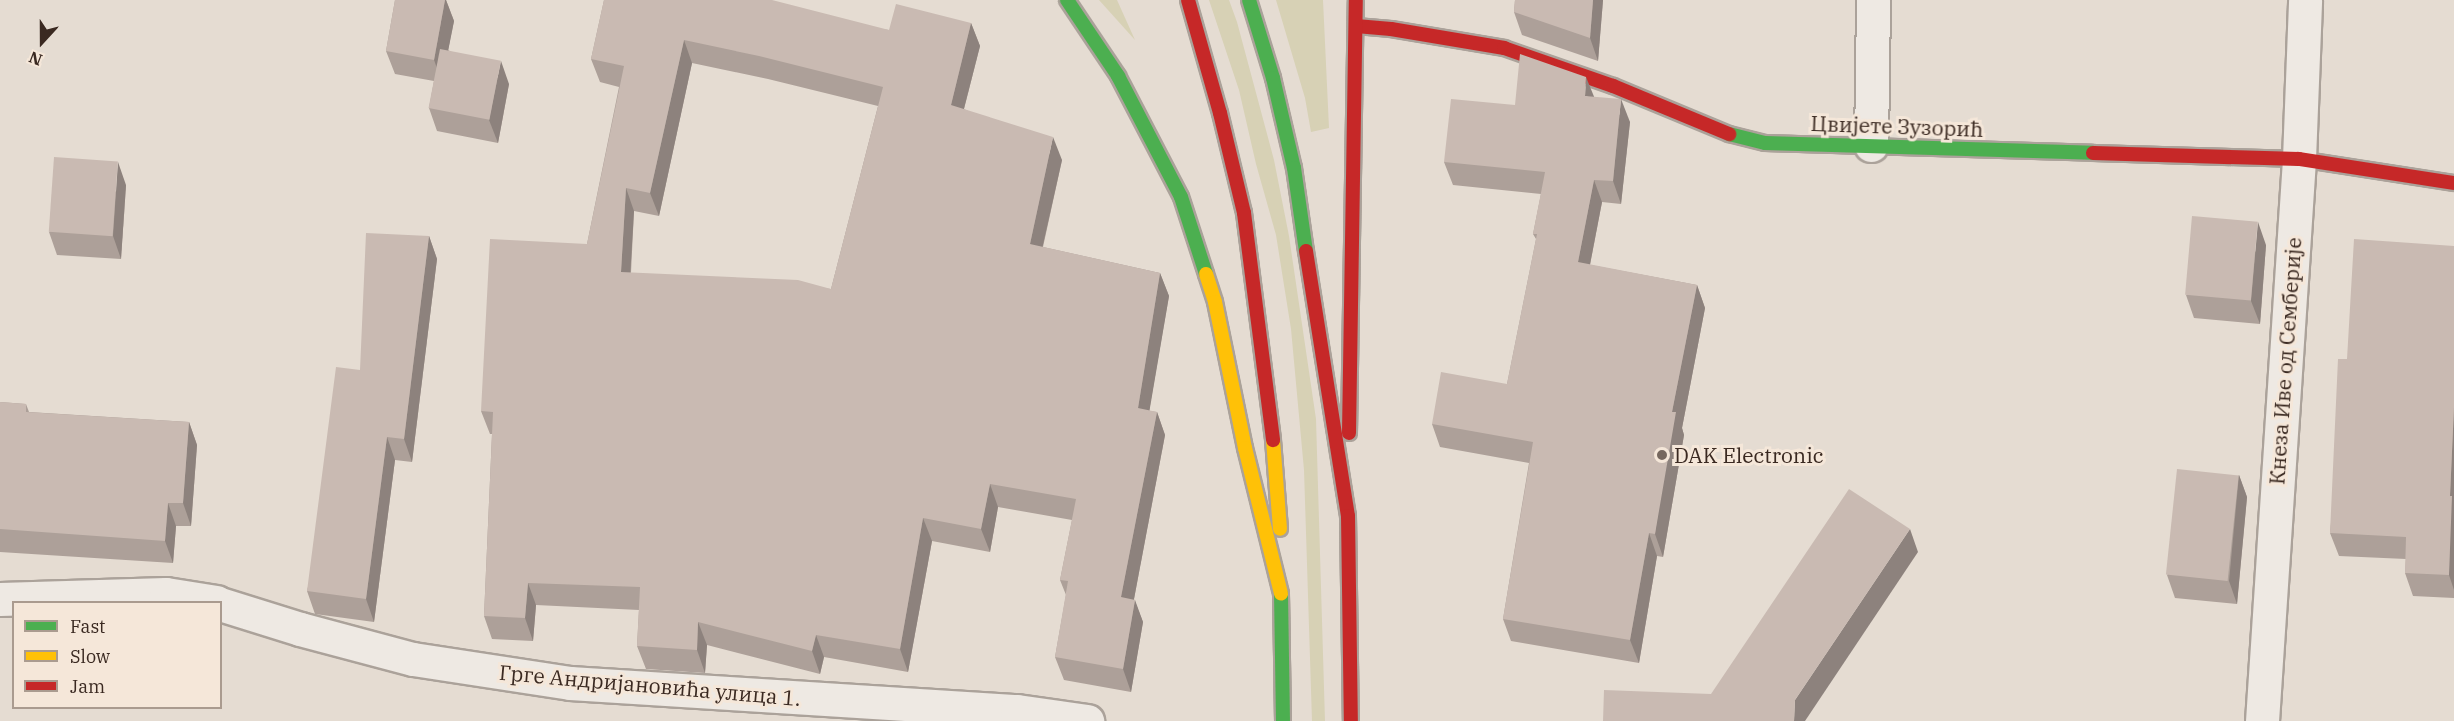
<!DOCTYPE html>
<html>
<head>
<meta charset="utf-8">
<style>
  body { margin:0 }
  #map { position:relative; width:2454px; height:721px; overflow:hidden; background:#e5dcd2; font-family:"IBM Plex Serif",serif }
  div>[style] { position:absolute }
  [style*='--x'] { left:calc(var(--x)*1px); top:calc(var(--y)*1px); width:calc(var(--w)*1px); rotate:calc(var(--a)*1deg) }
  .green>* { inset:0; background:#d7d1b5 }
  .roads { filter:drop-shadow(2px 0 #aba29a) drop-shadow(-2px 0 #aba29a) drop-shadow(0 2px #aba29a) drop-shadow(0 -2px #aba29a) }
  .street>* { height:33px; margin:-16.5px; padding:0 16.5px; transform-origin:16.5px; border-radius:16.5px; background:#eee9e3 }
  .fast>* { height:14px; margin:-7px; padding:0 7px; transform-origin:7px; border-radius:7px; background:#4caf50 }
  .slow>* { height:14px; margin:-7px; padding:0 7px; transform-origin:7px; border-radius:7px; background:#ffc107 }
  .jam>* { height:14px; margin:-7px; padding:0 7px; transform-origin:7px; border-radius:7px; background:#c62828 }
  .wall>* { inset:0; background:#ada099 }
  .shaded-wall>* { inset:0; background:#8d827d }
  .building>* { inset:0; background:#c9bab2; transform-origin:0 0 }
  .dots>* { width:16px; height:16px; translate:-50% -50%; box-sizing:border-box; border:3px solid #f5e7d9; border-radius:50% }
  span { translate:-50% -50%; white-space:nowrap; text-align:center; line-height:1.15; -webkit-text-stroke:6px #f5e7d9; paint-order:stroke }
  .street-label { font-size:21px; color:#3a2921 }
  .poi-label { font-size:21px; color:#3a2921 }
  .left { translate:0 -50%; text-align:left }
  .legend { position:absolute; left:12px; top:601px; width:210px; height:108px; box-sizing:border-box; background:#f5e7d9; border:2px solid #aa9b8f; margin:0; padding:8px 10px; list-style:none; font-size:18px; color:#3a2921 }
  .legend li { display:flex; align-items:center; gap:12px; height:30px }
  .legend b { width:30px; border:2px solid #aa9b8f }
  .north { position:absolute; left:12px; top:12px; width:60px; height:60px; -webkit-text-stroke:4px #f5e7d9; paint-order:stroke; rotate:201deg; font-size:16px; font-weight:700; line-height:24px; text-align:center; color:#3a2921 }
  .north::after { content:''; display:block; margin:auto; width:21px; height:27px; background:#3a2921; clip-path:polygon(50% 0,100% 100%,50% 72%,0 100%) }
</style>
</head>
<body>
<div id="map">
  <div class="green">
    <div style="clip-path:polygon(1099px 0,1117px 0,1135px 40px)"></div>
    <div style="clip-path:polygon(1209px 0,1229px 0,1237px 22px,1274px 160px,1289px 236px,1316px 419px,1325px 721px,1312px 721px,1304px 470px,1291px 329px,1276px 235px,1256px 164px,1239px 90px)"></div>
    <div style="clip-path:polygon(1276px 0,1323px 0,1329px 128px,1311px 132px,1305px 98px)"></div>
  </div>
  <div class="roads">
    <div class="street">
      <div style="--x:1871;--y:145;--w:145;--a:-89.2"></div>
      <div style="--x:0;--y:599;--w:166;--a:-1.7"></div>
      <div style="--x:166;--y:594;--w:51;--a:9.1"></div>
      <div style="--x:220;--y:604;--w:84;--a:17.4"></div>
      <div style="--x:300;--y:629;--w:117;--a:14.9"></div>
      <div style="--x:413;--y:659;--w:159;--a:8.7"></div>
      <div style="--x:570;--y:683;--w:448;--a:3.6"></div>
      <div style="--x:1017;--y:711;--w:71;--a:8.1"></div>
      <div style="--x:2262;--y:721;--w:563;--a:-86.23"></div>
      <div style="--x:2299;--y:159;--w:159;--a:-87.8"></div>
    </div>
    <div class="fast">
      <div style="--x:1067;--y:0;--w:92;--a:56.1"></div>
      <div style="--x:1118;--y:76;--w:136;--a:62.5"></div>
      <div style="--x:1181;--y:197;--w:81;--a:72"></div>
      <div style="--x:1249;--y:0;--w:82;--a:72.9"></div>
      <div style="--x:1273;--y:78;--w:92;--a:76.9"></div>
      <div style="--x:1294;--y:168;--w:84;--a:81.8"></div>
      <div style="--x:1729;--y:134;--w:37;--a:14"></div>
      <div style="--x:1765;--y:143;--w:328;--a:1.7"></div>
      <div style="--x:1281;--y:594;--w:127;--a:89.1"></div>
    </div>
    <div class="slow">
      <div style="--x:1206;--y:274;--w:29;--a:72"></div>
      <div style="--x:1215;--y:302;--w:149;--a:78.4"></div>
      <div style="--x:1245;--y:448;--w:150;--a:76.1"></div>
      <div style="--x:1273;--y:440;--w:89;--a:85.5"></div>
    </div>
    <div class="jam">
      <div style="--x:1188;--y:0;--w:117;--a:74.2"></div>
      <div style="--x:1220;--y:113;--w:103;--a:76.5"></div>
      <div style="--x:1244;--y:213;--w:229;--a:82.7"></div>
      <div style="--x:1356;--y:26;--w:35;--a:5"></div>
      <div style="--x:1391;--y:29;--w:115;--a:9.5"></div>
      <div style="--x:1504;--y:48;--w:115;--a:19.2"></div>
      <div style="--x:1613;--y:86;--w:126;--a:22.5"></div>
      <div style="--x:2093;--y:153;--w:206;--a:1.7"></div>
      <div style="--x:2299;--y:159;--w:157;--a:8.8"></div>
      <div style="--x:1306;--y:251;--w:268;--a:81"></div>
      <div style="--x:1349;--y:433;--w:433;--a:-89.1"></div>
      <div style="--x:1348;--y:516;--w:205;--a:89.2"></div>
    </div>
  </div>
  <div class="wall">
    <div style="clip-path:polygon(395px 0,446px 0,454px 21px,448px 50px,509px 84px,498px 143px,437px 131px,429px 108px,434px 81px,395px 74px,386px 51px)"></div>
    <div style="clip-path:polygon(evenodd,604px 0,889px 30px,971px 23px,980px 46px,964px 109px,1062px 160px,1043px 247px,1160px 273px,1169px 296px,1149px 411px,1157px 412px,1165px 435px,1134px 599px,1143px 622px,1131px 692px,1064px 680px,1055px 657px,1066px 595px,1060px 580px,1072px 520px,998px 507px,990px 552px,932px 541px,908px 672px,824px 657px,820px 674px,707px 645px,705px 673px,646px 669px,637px 646px,639px 610px,536px 605px,533px 641px,492px 639px,484px 616px,492px 434px,490px 434px,481px 411px,587px 244px,619px 87px,600px 82px,591px 59px,604px 0,692px 63px,768px 79px,878px 106px,831px 289px,631px 273px,634px 211px,659px 216px,692px 63px)"></div>
    <div style="clip-path:polygon(1515px 0,1603px 0,1598px 61px,1522px 35px,1514px 12px)"></div>
    <div style="clip-path:polygon(1594px 97px,1630px 122px,1621px 204px,1602px 202px,1590px 265px,1697px 285px,1705px 308px,1682px 428px,1684px 435px,1663px 557px,1657px 556px,1639px 663px,1511px 641px,1503px 619px,1529px 463px,1440px 447px,1432px 424px,1507px 384px,1536px 239px,1533px 234px,1541px 194px,1453px 185px,1444px 162px,1515px 105px)"></div>
    <div style="clip-path:polygon(126px 185px,121px 259px,57px 255px,49px 232px)"></div>
    <div style="clip-path:polygon(429px 236px,437px 259px,412px 462px,395px 460px,374px 622px,315px 614px,307px 591px,360px 370px)"></div>
    <div style="clip-path:polygon(2266px 245px,2260px 324px,2194px 318px,2186px 295px)"></div>
    <div style="clip-path:polygon(2454px 246px,2454px 598px,2413px 596px,2405px 573px,2406px 559px,2339px 556px,2330px 533px,2347px 359px)"></div>
    <div style="clip-path:polygon(0 402px,26px 404px,29px 412px,189px 422px,197px 445px,191px 526px,176px 526px,173px 563px,0 552px)"></div>
    <div style="clip-path:polygon(2239px 475px,2247px 497px,2237px 604px,2175px 598px,2167px 575px)"></div>
  </div>
  <div class="shaded-wall">
    <div style="clip-path:polygon(445px 0,446px 0,454px 21px,442px 82px,434px 60px)"></div>
    <div style="clip-path:polygon(1593px 0,1603px 0,1598px 61px,1590px 38px)"></div>
    <div style="clip-path:polygon(971px 23px,980px 46px,959px 128px,951px 105px)"></div>
    <div style="clip-path:polygon(684px 40px,692px 63px,659px 216px,650px 193px)"></div>
    <div style="clip-path:polygon(501px 61px,509px 84px,498px 143px,489px 120px)"></div>
    <div style="clip-path:polygon(1586px 77px,1595px 99px,1585px 96px)"></div>
    <div style="clip-path:polygon(1621px 99px,1630px 122px,1621px 204px,1613px 181px)"></div>
    <div style="clip-path:polygon(1053px 137px,1062px 160px,1038px 267px,1030px 244px)"></div>
    <div style="clip-path:polygon(118px 162px,126px 185px,121px 259px,113px 236px)"></div>
    <div style="clip-path:polygon(1594px 180px,1602px 202px,1586px 285px,1578px 262px)"></div>
    <div style="clip-path:polygon(626px 188px,634px 211px,629px 295px,621px 272px)"></div>
    <div style="clip-path:polygon(2258px 222px,2266px 245px,2260px 324px,2251px 301px)"></div>
    <div style="clip-path:polygon(429px 236px,437px 259px,412px 462px,404px 439px)"></div>
    <div style="clip-path:polygon(1160px 273px,1169px 296px,1146px 431px,1138px 408px)"></div>
    <div style="clip-path:polygon(1697px 285px,1705px 308px,1682px 428px,1684px 435px,1663px 557px,1655px 534px,1672px 412px)"></div>
    <div style="clip-path:polygon(2454px 407px,2454px 590px,2449px 575px,2450px 496px)"></div>
    <div style="clip-path:polygon(1157px 412px,1165px 435px,1130px 620px,1121px 597px)"></div>
    <div style="clip-path:polygon(189px 422px,197px 445px,191px 526px,183px 503px)"></div>
    <div style="clip-path:polygon(387px 437px,395px 460px,374px 622px,366px 599px)"></div>
    <div style="clip-path:polygon(2239px 475px,2247px 497px,2237px 604px,2229px 581px)"></div>
    <div style="clip-path:polygon(990px 484px,998px 507px,990px 552px,981px 529px)"></div>
    <div style="clip-path:polygon(168px 503px,176px 526px,173px 563px,165px 541px)"></div>
    <div style="clip-path:polygon(923px 518px,932px 541px,908px 672px,900px 649px)"></div>
    <div style="clip-path:polygon(1910px 529px,1918px 552px,1805px 721px,1794px 721px,1795px 700px)"></div>
    <div style="clip-path:polygon(1649px 533px,1657px 556px,1639px 663px,1630px 640px)"></div>
    <div style="clip-path:polygon(528px 583px,536px 605px,533px 641px,525px 618px)"></div>
    <div style="clip-path:polygon(1135px 600px,1143px 622px,1131px 692px,1123px 669px)"></div>
    <div style="clip-path:polygon(698px 622px,707px 645px,705px 673px,697px 650px)"></div>
    <div style="clip-path:polygon(816px 635px,824px 657px,820px 674px,812px 651px)"></div>
  </div>
  <div class="building">
    <div style="clip-path:polygon(395px 0,445px 0,434px 60px,386px 51px)"></div>
    <div style="clip-path:polygon(evenodd,604px 0,772px 0,889px 30px,896px 4px,971px 23px,951px 105px,1053px 137px,1030px 244px,1160px 273px,1138px 408px,1157px 412px,1121px 597px,1135px 600px,1123px 669px,1055px 657px,1068px 581px,1060px 580px,1076px 499px,990px 484px,981px 529px,923px 518px,900px 649px,816px 635px,812px 651px,698px 622px,697px 650px,637px 646px,640px 587px,528px 583px,525px 618px,484px 616px,493px 412px,481px 411px,490px 239px,587px 244px,624px 66px,591px 59px,604px 0,684px 40px,759px 56px,883px 87px,831px 289px,798px 280px,621px 272px,626px 188px,650px 193px,684px 40px)"></div>
    <div style="clip-path:polygon(1515px 0,1593px 0,1590px 38px,1514px 12px)"></div>
    <div style="left:440px;top:49px;width:62px;height:60px;rotate:11deg"></div>
    <div style="clip-path:polygon(1520px 54px,1586px 77px,1585px 96px,1621px 99px,1613px 181px,1594px 180px,1578px 262px,1697px 285px,1672px 412px,1676px 412px,1655px 534px,1649px 533px,1630px 640px,1503px 619px,1533px 442px,1432px 424px,1441px 372px,1507px 384px,1537px 234px,1533px 234px,1545px 172px,1444px 162px,1451px 99px,1515px 105px)"></div>
    <div style="left:54px;top:157px;width:64px;height:75px;rotate:4deg"></div>
    <div style="left:2192px;top:216px;width:66px;height:79px;rotate:5deg"></div>
    <div style="clip-path:polygon(366px 233px,429px 236px,404px 439px,387px 437px,366px 599px,307px 591px,336px 367px,360px 370px)"></div>
    <div style="clip-path:polygon(2354px 239px,2454px 246px,2454px 407px,2450px 496px,2452px 496px,2449px 575px,2405px 573px,2406px 537px,2330px 533px,2338px 359px,2347px 359px)"></div>
    <div style="clip-path:polygon(0 402px,26px 404px,26px 412px,189px 422px,183px 503px,168px 503px,165px 541px,0 529px)"></div>
    <div style="left:2177px;top:469px;width:62px;height:106px;rotate:6deg"></div>
    <div style="clip-path:polygon(1849px 489px,1910px 529px,1795px 700px,1794px 721px,1603px 721px,1604px 690px,1711px 694px)"></div>
  </div>
  <div class="dots">
    <div style="left:1662px;top:455px;background:#76685f"></div>
  </div>
  <div class="street-label">
    <span style="left:1897px;top:126px;rotate:2deg">Цвијете Зузорић</span>
    <span style="left:2285px;top:361px;rotate:-86deg">Кнеза Иве од Семберије</span>
    <span style="left:650px;top:685px;rotate:5deg">Грге Андријановића улица 1.</span>
  </div>
  <div class="poi-label">
    <span class="left" style="left:1674px;top:455px">DAK Electronic</span>
  </div>
  <ul class="legend">
  <li><b style="height:8px;background:#4caf50"></b>Fast</li>
  <li><b style="height:8px;background:#ffc107"></b>Slow</li>
  <li><b style="height:8px;background:#c62828"></b>Jam</li>
  </ul>
  <div class="north">N</div>
</div>
</body>
</html>
